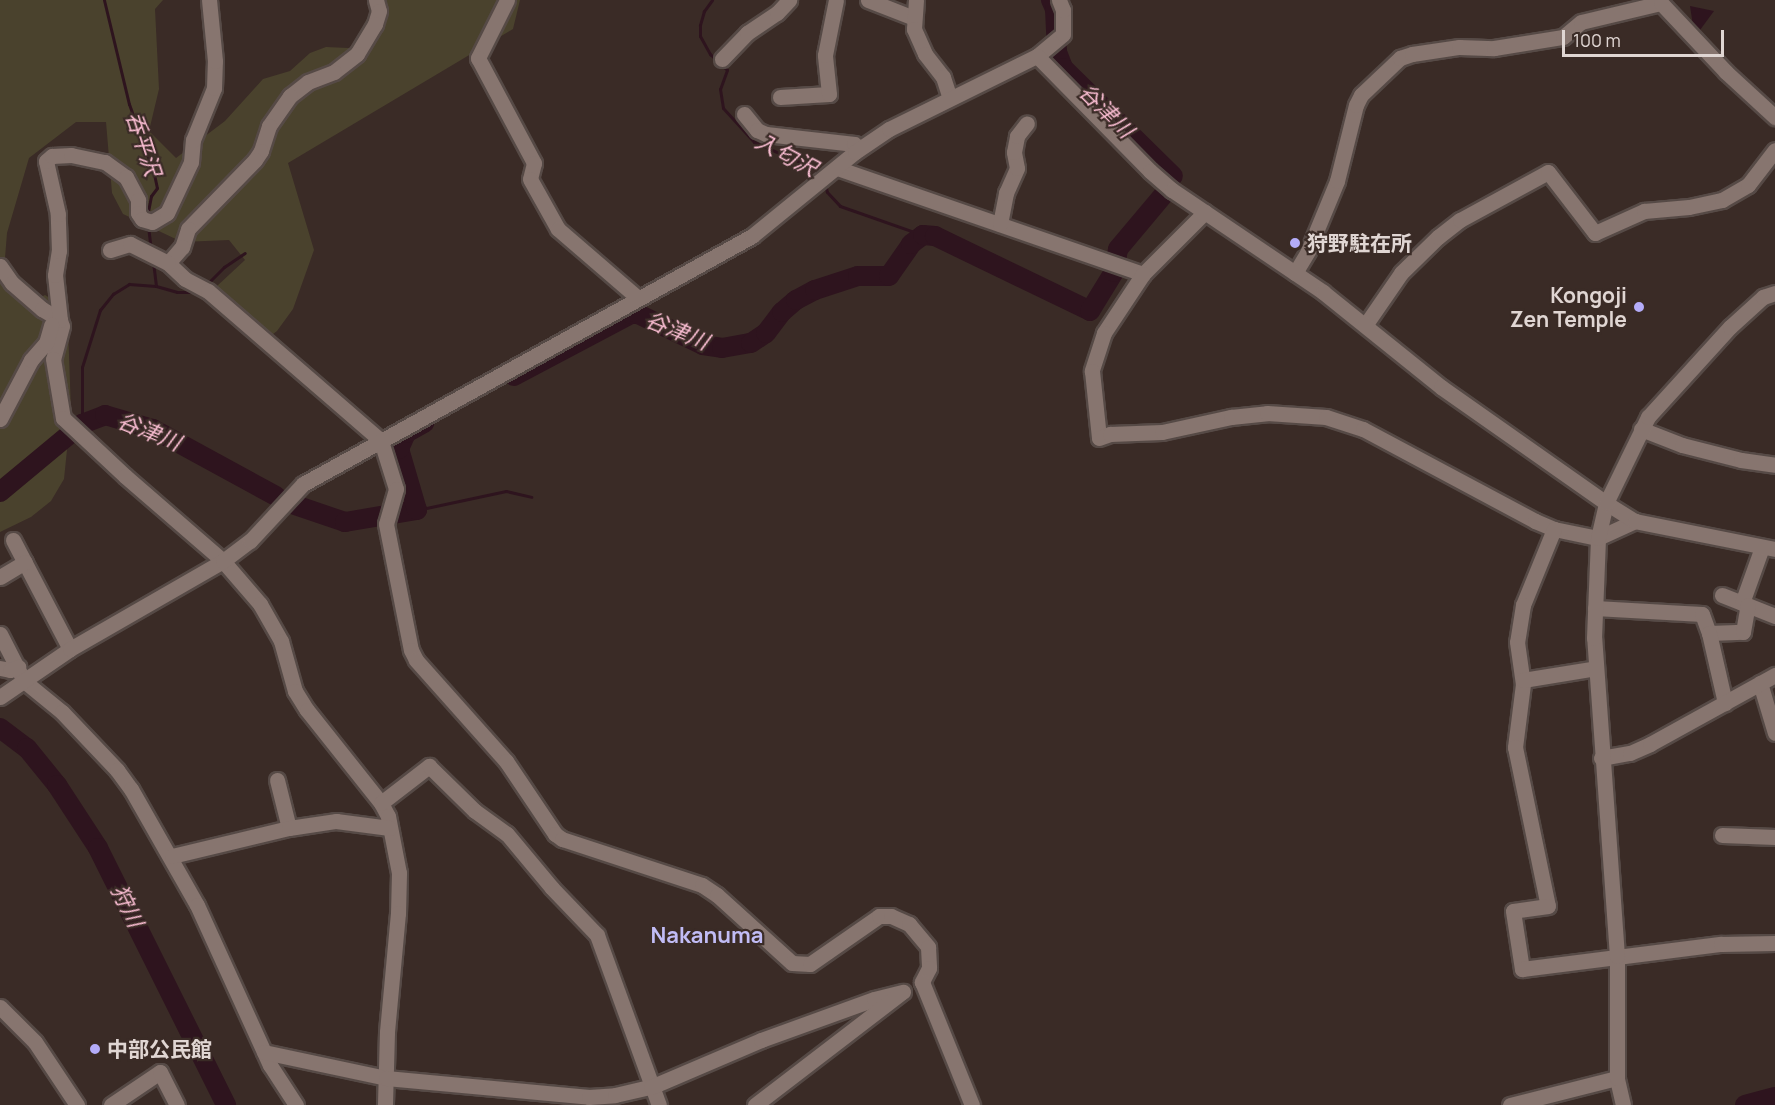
<!DOCTYPE html>
<html>
<head>
<meta charset="utf-8">
<style>
  body { margin:0 }
  #map { position:relative; width:1775px; height:1105px; overflow:hidden; background:#3a2b26; font-family:Manrope,"Noto Sans JP",sans-serif }
  div>[style] { position:absolute }
  [style*='--x'] { left:calc(var(--x)*1px); top:calc(var(--y)*1px); width:calc(var(--w)*1px); rotate:calc(var(--a)*1deg) }
  .green>* { inset:0; background:#4a422d }
  .water>* { inset:0; background:#2e141e }
  .stream>* { height:3px; margin:-1.5px; padding:0 1.5px; transform-origin:1.5px; border-radius:1.5px; background:#2e141e }
  .river>* { height:20px; margin:-10px; padding:0 10px; transform-origin:10px; border-radius:10px; background:#2e141e }
  .roads { filter:drop-shadow(2px 0 #564a46) drop-shadow(-2px 0 #564a46) drop-shadow(0 2px #564a46) drop-shadow(0 -2px #564a46) }
  .minor>* { height:15px; margin:-7.5px; padding:0 7.5px; transform-origin:7.5px; border-radius:7.5px; background:#87756f }
  .dots>* { width:16px; height:16px; translate:-50% -50%; box-sizing:border-box; border:3px solid #3a2b26; border-radius:50% }
  span { translate:-50% -50%; white-space:nowrap; text-align:center; line-height:1.15; -webkit-text-stroke:4.5px #3a2b26; paint-order:stroke }
  .poi-label { font-size:21px; color:#e0d6d3; font-weight:700 }
  .left { translate:0 -50%; text-align:left }
  .right { translate:-100% -50%; text-align:right }
  .water-label { font-size:22px; color:#fbbed3; font-style:italic }
  .neighbourhood-label { font-size:22px; color:#c1bcf5; font-weight:700 }
  .scale { position:absolute; left:1562px; top:30px; width:162px; height:27px; box-sizing:border-box; border:3px solid #e0d6d3; border-top:0; padding-left:8px; font-size:18px; line-height:21px; white-space:nowrap; color:#e0d6d3; -webkit-text-stroke:4px #3a2b26; paint-order:stroke }
</style>
</head>
<body>
<div id="map">
  <div class="green">
    <div style="clip-path:polygon(0 0,163px 0,155px 9px,159px 89px,149px 131px,176px 158px,225px 121px,263px 79px,290px 71px,310px 53px,326px 47px,370px 49px,384px 0,520px 0,513px 29px,288px 163px,314px 250px,293px 309px,277px 331px,268px 338px,217px 286px,245px 260px,229px 240px,182px 242px,123px 214px,112px 193px,106px 122px,76px 122px,29px 158px,7px 233px,3px 283px,33px 301px,45px 295px,53px 300px,68px 327px,71px 411px,64px 479px,51px 501px,31px 517px,0 532px)"></div>
  </div>
  <div class="water">
    <div style="clip-path:polygon(1690px 6px,1714px 11px,1700px 30px,1694px 32px)"></div>
    <div style="clip-path:polygon(0 718px,32px 754px,0 732px)"></div>
  </div>
  <div class="stream">
    <div style="--x:104;--y:0;--w:107;--a:76.5"></div>
    <div style="--x:129;--y:104;--w:74;--a:70.3"></div>
    <div style="--x:154;--y:174;--w:14;--a:78"></div>
    <div style="--x:157;--y:188;--w:10;--a:127"></div>
    <div style="--x:151;--y:196;--w:20;--a:101"></div>
    <div style="--x:712;--y:0;--w:14;--a:126"></div>
    <div style="--x:704;--y:11;--w:15;--a:106"></div>
    <div style="--x:700;--y:25;--w:11;--a:90"></div>
    <div style="--x:700;--y:36;--w:21;--a:61"></div>
    <div style="--x:710;--y:54;--w:23;--a:43"></div>
    <div style="--x:727;--y:70;--w:20;--a:110"></div>
    <div style="--x:720;--y:89;--w:19;--a:81"></div>
    <div style="--x:723;--y:108;--w:46;--a:47.6"></div>
    <div style="--x:754;--y:142;--w:75;--a:23.5"></div>
    <div style="--x:825;--y:184;--w:8;--a:76"></div>
    <div style="--x:827;--y:192;--w:19;--a:47"></div>
    <div style="--x:840;--y:206;--w:88;--a:19.3"></div>
    <div style="--x:148;--y:226;--w:23;--a:83"></div>
    <div style="--x:208;--y:283;--w:23;--a:-45"></div>
    <div style="--x:224;--y:267;--w:25;--a:-34"></div>
    <div style="--x:156;--y:286;--w:22;--a:16"></div>
    <div style="--x:177;--y:292;--w:21;--a:0"></div>
    <div style="--x:82;--y:424;--w:57;--a:-90"></div>
    <div style="--x:82;--y:367;--w:60;--a:-72.5"></div>
    <div style="--x:100;--y:310;--w:21;--a:-51"></div>
    <div style="--x:113;--y:294;--w:19;--a:-32"></div>
    <div style="--x:129;--y:284;--w:27;--a:4"></div>
    <div style="--x:156;--y:286;--w:24;--a:-97"></div>
    <div style="--x:417;--y:510;--w:91;--a:-12.1"></div>
    <div style="--x:506;--y:491;--w:26;--a:13"></div>
  </div>
  <div class="river">
    <div style="--x:1051;--y:0;--w:10;--a:66"></div>
    <div style="--x:1055;--y:9;--w:43;--a:87.3"></div>
    <div style="--x:1057;--y:52;--w:17;--a:69"></div>
    <div style="--x:1063;--y:68;--w:154;--a:44.5"></div>
    <div style="--x:514;--y:376;--w:132;--a:-27.9"></div>
    <div style="--x:631;--y:314;--w:7;--a:0"></div>
    <div style="--x:638;--y:314;--w:72;--a:25.5"></div>
    <div style="--x:703;--y:345;--w:19;--a:9"></div>
    <div style="--x:722;--y:348;--w:29;--a:-10"></div>
    <div style="--x:751;--y:343;--w:18;--a:-34"></div>
    <div style="--x:766;--y:333;--w:26;--a:-53"></div>
    <div style="--x:782;--y:312;--w:18;--a:-41"></div>
    <div style="--x:796;--y:300;--w:21;--a:-28"></div>
    <div style="--x:815;--y:290;--w:45;--a:-18"></div>
    <div style="--x:858;--y:276;--w:31;--a:0"></div>
    <div style="--x:889;--y:276;--w:39;--a:-55"></div>
    <div style="--x:911;--y:244;--w:15;--a:-37"></div>
    <div style="--x:923;--y:235;--w:12;--a:5"></div>
    <div style="--x:935;--y:236;--w:172;--a:25.8"></div>
    <div style="--x:1090;--y:311;--w:46;--a:-58.4"></div>
    <div style="--x:1114;--y:272;--w:23;--a:-80"></div>
    <div style="--x:1118;--y:249;--w:73;--a:-50"></div>
    <div style="--x:0;--y:492;--w:107;--a:-39.7"></div>
    <div style="--x:82;--y:424;--w:25;--a:-21"></div>
    <div style="--x:105;--y:415;--w:50;--a:16.3"></div>
    <div style="--x:153;--y:429;--w:140;--a:28.6"></div>
    <div style="--x:295;--y:505;--w:53;--a:18.8"></div>
    <div style="--x:345;--y:522;--w:73;--a:-9.5"></div>
    <div style="--x:417;--y:510;--w:64;--a:-106.4"></div>
    <div style="--x:399;--y:449;--w:17;--a:-66"></div>
    <div style="--x:406;--y:433;--w:21;--a:-29"></div>
    <div style="--x:0;--y:728;--w:34;--a:37"></div>
    <div style="--x:27;--y:748;--w:48;--a:51"></div>
    <div style="--x:57;--y:785;--w:75;--a:56.9"></div>
    <div style="--x:98;--y:848;--w:287;--a:63.5"></div>
    <div style="--x:1745;--y:1105;--w:31;--a:-15"></div>
  </div>
  <div class="roads">
    <div class="minor">
      <div style="--x:376;--y:0;--w:11;--a:75"></div>
      <div style="--x:379;--y:11;--w:14;--a:107"></div>
      <div style="--x:375;--y:24;--w:35;--a:121"></div>
      <div style="--x:357;--y:54;--w:29;--a:142"></div>
      <div style="--x:334;--y:72;--w:28;--a:159"></div>
      <div style="--x:308;--y:82;--w:23;--a:142"></div>
      <div style="--x:290;--y:96;--w:37;--a:125"></div>
      <div style="--x:269;--y:126;--w:26;--a:108"></div>
      <div style="--x:261;--y:151;--w:11;--a:124"></div>
      <div style="--x:255;--y:160;--w:96;--a:134.2"></div>
      <div style="--x:188;--y:229;--w:19;--a:108"></div>
      <div style="--x:182;--y:247;--w:21;--a:131"></div>
      <div style="--x:168;--y:263;--w:23;--a:43"></div>
      <div style="--x:185;--y:279;--w:26;--a:28"></div>
      <div style="--x:208;--y:291;--w:229;--a:40.9"></div>
      <div style="--x:381;--y:441;--w:50;--a:72.6"></div>
      <div style="--x:396;--y:489;--w:36;--a:106"></div>
      <div style="--x:386;--y:524;--w:128;--a:78.8"></div>
      <div style="--x:411;--y:650;--w:11;--a:63"></div>
      <div style="--x:416;--y:660;--w:135;--a:48.3"></div>
      <div style="--x:506;--y:761;--w:88;--a:56.1"></div>
      <div style="--x:555;--y:834;--w:9;--a:36"></div>
      <div style="--x:562;--y:839;--w:147;--a:18.2"></div>
      <div style="--x:702;--y:885;--w:18;--a:34"></div>
      <div style="--x:717;--y:895;--w:101;--a:42.2"></div>
      <div style="--x:792;--y:963;--w:18;--a:3"></div>
      <div style="--x:810;--y:964;--w:84;--a:-34.8"></div>
      <div style="--x:879;--y:916;--w:12;--a:0"></div>
      <div style="--x:891;--y:916;--w:20;--a:24"></div>
      <div style="--x:909;--y:924;--w:30;--a:50"></div>
      <div style="--x:928;--y:947;--w:21;--a:87"></div>
      <div style="--x:929;--y:968;--w:16;--a:117"></div>
      <div style="--x:922;--y:982;--w:133;--a:67.9"></div>
      <div style="--x:507;--y:0;--w:65;--a:116.6"></div>
      <div style="--x:478;--y:58;--w:119;--a:61.9"></div>
      <div style="--x:534;--y:163;--w:16;--a:104"></div>
      <div style="--x:530;--y:179;--w:57;--a:60.8"></div>
      <div style="--x:558;--y:229;--w:106;--a:40.8"></div>
      <div style="--x:868;--y:0;--w:49;--a:21.4"></div>
      <div style="--x:916;--y:0;--w:29;--a:94"></div>
      <div style="--x:914;--y:29;--w:27;--a:66"></div>
      <div style="--x:925;--y:54;--w:29;--a:52"></div>
      <div style="--x:943;--y:77;--w:22;--a:72"></div>
      <div style="--x:1037;--y:56;--w:34;--a:-40"></div>
      <div style="--x:1063;--y:34;--w:24;--a:-90"></div>
      <div style="--x:1063;--y:10;--w:11;--a:-112"></div>
      <div style="--x:722;--y:59;--w:36;--a:-46"></div>
      <div style="--x:747;--y:33;--w:36;--a:-34"></div>
      <div style="--x:777;--y:13;--w:18;--a:-47"></div>
      <div style="--x:780;--y:97;--w:49;--a:-3.5"></div>
      <div style="--x:829;--y:94;--w:39;--a:-96"></div>
      <div style="--x:825;--y:55;--w:56;--a:-78.7"></div>
      <div style="--x:744;--y:114;--w:21;--a:51"></div>
      <div style="--x:757;--y:130;--w:10;--a:24"></div>
      <div style="--x:766;--y:134;--w:89;--a:6.5"></div>
      <div style="--x:854;--y:144;--w:7;--a:45"></div>
      <div style="--x:837;--y:168;--w:324;--a:19.1"></div>
      <div style="--x:1205;--y:212;--w:88;--a:135"></div>
      <div style="--x:1143;--y:274;--w:71;--a:123.5"></div>
      <div style="--x:1104;--y:333;--w:40;--a:108"></div>
      <div style="--x:1092;--y:371;--w:67;--a:84"></div>
      <div style="--x:1099;--y:438;--w:12;--a:-20"></div>
      <div style="--x:1110;--y:434;--w:52;--a:-2.2"></div>
      <div style="--x:1162;--y:432;--w:71;--a:-12.3"></div>
      <div style="--x:1231;--y:417;--w:36;--a:-6"></div>
      <div style="--x:1267;--y:413;--w:59;--a:3.9"></div>
      <div style="--x:1326;--y:417;--w:39;--a:18"></div>
      <div style="--x:1363;--y:429;--w:195;--a:28.1"></div>
      <div style="--x:1535;--y:521;--w:21;--a:23"></div>
      <div style="--x:1554;--y:529;--w:45;--a:11.6"></div>
      <div style="--x:1598;--y:538;--w:41;--a:-24.7"></div>
      <div style="--x:1000;--y:224;--w:32;--a:-79"></div>
      <div style="--x:1006;--y:193;--w:27;--a:-66"></div>
      <div style="--x:1017;--y:168;--w:16;--a:-101"></div>
      <div style="--x:1014;--y:152;--w:16;--a:-79"></div>
      <div style="--x:1017;--y:136;--w:16;--a:-52"></div>
      <div style="--x:110;--y:250;--w:21;--a:-17"></div>
      <div style="--x:130;--y:244;--w:42;--a:26.6"></div>
      <div style="--x:0;--y:266;--w:21;--a:55"></div>
      <div style="--x:12;--y:283;--w:40;--a:41"></div>
      <div style="--x:42;--y:309;--w:21;--a:31"></div>
      <div style="--x:60;--y:320;--w:6;--a:72"></div>
      <div style="--x:62;--y:326;--w:34;--a:105"></div>
      <div style="--x:53;--y:359;--w:60;--a:80.4"></div>
      <div style="--x:63;--y:418;--w:85;--a:43.1"></div>
      <div style="--x:125;--y:476;--w:130;--a:40.9"></div>
      <div style="--x:223;--y:561;--w:57;--a:49.3"></div>
      <div style="--x:260;--y:604;--w:43;--a:60.4"></div>
      <div style="--x:281;--y:641;--w:52;--a:74.4"></div>
      <div style="--x:295;--y:691;--w:22;--a:58"></div>
      <div style="--x:307;--y:710;--w:119;--a:51.5"></div>
      <div style="--x:381;--y:803;--w:15;--a:62"></div>
      <div style="--x:388;--y:816;--w:58;--a:79.1"></div>
      <div style="--x:399;--y:873;--w:40;--a:91.4"></div>
      <div style="--x:398;--y:913;--w:120;--a:95.3"></div>
      <div style="--x:387;--y:1032;--w:73;--a:91.6"></div>
      <div style="--x:1295;--y:273;--w:26;--a:-59"></div>
      <div style="--x:1308;--y:251;--w:76;--a:-67.5"></div>
      <div style="--x:1337;--y:181;--w:78;--a:-76"></div>
      <div style="--x:1356;--y:105;--w:11;--a:-63"></div>
      <div style="--x:1361;--y:95;--w:54;--a:-43.5"></div>
      <div style="--x:1400;--y:58;--w:13;--a:-18"></div>
      <div style="--x:1412;--y:54;--w:48;--a:-8.5"></div>
      <div style="--x:1459;--y:47;--w:35;--a:2"></div>
      <div style="--x:1494;--y:48;--w:70;--a:-9.1"></div>
      <div style="--x:1563;--y:37;--w:23;--a:-40"></div>
      <div style="--x:1581;--y:22;--w:82;--a:-13.4"></div>
      <div style="--x:1661;--y:3;--w:95;--a:46.7"></div>
      <div style="--x:1726;--y:72;--w:67;--a:42.6"></div>
      <div style="--x:60;--y:320;--w:45;--a:-96.3"></div>
      <div style="--x:55;--y:275;--w:24;--a:-81"></div>
      <div style="--x:59;--y:251;--w:37;--a:-92"></div>
      <div style="--x:58;--y:214;--w:54;--a:-102.8"></div>
      <div style="--x:46;--y:161;--w:8;--a:-40"></div>
      <div style="--x:52;--y:156;--w:19;--a:-3"></div>
      <div style="--x:71;--y:155;--w:35;--a:12"></div>
      <div style="--x:105;--y:162;--w:26;--a:36"></div>
      <div style="--x:126;--y:177;--w:26;--a:62"></div>
      <div style="--x:138;--y:200;--w:13;--a:90"></div>
      <div style="--x:138;--y:213;--w:7;--a:56"></div>
      <div style="--x:142;--y:219;--w:10;--a:17"></div>
      <div style="--x:152;--y:222;--w:17;--a:-31"></div>
      <div style="--x:167;--y:213;--w:56;--a:-64.8"></div>
      <div style="--x:191;--y:162;--w:22;--a:-85"></div>
      <div style="--x:193;--y:140;--w:56;--a:-68"></div>
      <div style="--x:214;--y:88;--w:27;--a:-88"></div>
      <div style="--x:215;--y:61;--w:61;--a:-95.6"></div>
      <div style="--x:1366;--y:324;--w:62;--a:-55.5"></div>
      <div style="--x:1401;--y:273;--w:52;--a:-44.2"></div>
      <div style="--x:1438;--y:237;--w:28;--a:-38"></div>
      <div style="--x:1460;--y:220;--w:100;--a:-28.6"></div>
      <div style="--x:1548;--y:172;--w:77;--a:52.4"></div>
      <div style="--x:1595;--y:233;--w:54;--a:-24.2"></div>
      <div style="--x:1644;--y:211;--w:45;--a:-5.1"></div>
      <div style="--x:1689;--y:207;--w:34;--a:-12"></div>
      <div style="--x:1722;--y:200;--w:30;--a:-30"></div>
      <div style="--x:1748;--y:185;--w:44;--a:-52.4"></div>
      <div style="--x:0;--y:419;--w:67;--a:-62.3"></div>
      <div style="--x:31;--y:360;--w:23;--a:-49"></div>
      <div style="--x:46;--y:343;--w:19;--a:-74"></div>
      <div style="--x:1641;--y:429;--w:44;--a:21.3"></div>
      <div style="--x:1682;--y:445;--w:61;--a:14.3"></div>
      <div style="--x:1741;--y:460;--w:34;--a:8"></div>
      <div style="--x:1554;--y:529;--w:82;--a:112.2"></div>
      <div style="--x:1523;--y:605;--w:37;--a:99"></div>
      <div style="--x:1517;--y:642;--w:42;--a:81.9"></div>
      <div style="--x:1523;--y:684;--w:64;--a:97.2"></div>
      <div style="--x:1515;--y:747;--w:162;--a:78.3"></div>
      <div style="--x:1548;--y:906;--w:35;--a:172"></div>
      <div style="--x:1513;--y:911;--w:59;--a:81.2"></div>
      <div style="--x:1522;--y:969;--w:201;--a:-7.2"></div>
      <div style="--x:1721;--y:944;--w:54;--a:-1.1"></div>
      <div style="--x:13;--y:540;--w:123;--a:62.4"></div>
      <div style="--x:0;--y:577;--w:29;--a:-31"></div>
      <div style="--x:1722;--y:595;--w:57;--a:21.6"></div>
      <div style="--x:1742;--y:603;--w:59;--a:-70.3"></div>
      <div style="--x:1595;--y:608;--w:107;--a:3.2"></div>
      <div style="--x:1702;--y:614;--w:20;--a:70"></div>
      <div style="--x:1709;--y:633;--w:34;--a:-2"></div>
      <div style="--x:1743;--y:632;--w:27;--a:-80"></div>
      <div style="--x:1709;--y:633;--w:72;--a:77.1"></div>
      <div style="--x:0;--y:634;--w:53;--a:62.9"></div>
      <div style="--x:24;--y:681;--w:49;--a:39.2"></div>
      <div style="--x:62;--y:712;--w:80;--a:46.5"></div>
      <div style="--x:117;--y:770;--w:24;--a:54"></div>
      <div style="--x:131;--y:789;--w:133;--a:60.4"></div>
      <div style="--x:197;--y:905;--w:176;--a:65.5"></div>
      <div style="--x:270;--y:1065;--w:48;--a:57"></div>
      <div style="--x:0;--y:668;--w:10;--a:11"></div>
      <div style="--x:10;--y:670;--w:9;--a:-21"></div>
      <div style="--x:1523;--y:680;--w:74;--a:-9.3"></div>
      <div style="--x:1760;--y:683;--w:52;--a:73.3"></div>
      <div style="--x:0;--y:697;--w:85;--a:-34.4"></div>
      <div style="--x:70;--y:649;--w:177;--a:-29.9"></div>
      <div style="--x:223;--y:561;--w:34;--a:-37"></div>
      <div style="--x:250;--y:541;--w:78;--a:-47.1"></div>
      <div style="--x:303;--y:484;--w:513;--a:-28.91"></div>
      <div style="--x:752;--y:236;--w:133;--a:-39.2"></div>
      <div style="--x:855;--y:152;--w:41;--a:-34.1"></div>
      <div style="--x:889;--y:129;--w:165;--a:-26.3"></div>
      <div style="--x:1037;--y:56;--w:161;--a:45.5"></div>
      <div style="--x:1150;--y:171;--w:29;--a:41"></div>
      <div style="--x:1172;--y:190;--w:182;--a:34"></div>
      <div style="--x:1323;--y:292;--w:151;--a:38.8"></div>
      <div style="--x:1441;--y:387;--w:202;--a:35.1"></div>
      <div style="--x:1606;--y:503;--w:34;--a:32"></div>
      <div style="--x:1635;--y:521;--w:143;--a:11.3"></div>
      <div style="--x:1601;--y:758;--w:29;--a:-10"></div>
      <div style="--x:1630;--y:753;--w:22;--a:-24"></div>
      <div style="--x:1650;--y:744;--w:143;--a:-28.9"></div>
      <div style="--x:277;--y:780;--w:49;--a:76"></div>
      <div style="--x:381;--y:803;--w:61;--a:-37.6"></div>
      <div style="--x:429;--y:766;--w:64;--a:44.4"></div>
      <div style="--x:475;--y:811;--w:39;--a:36"></div>
      <div style="--x:507;--y:834;--w:70;--a:50.2"></div>
      <div style="--x:552;--y:888;--w:65;--a:46.2"></div>
      <div style="--x:597;--y:935;--w:181;--a:70"></div>
      <div style="--x:1722;--y:835;--w:53;--a:2.2"></div>
      <div style="--x:172;--y:856;--w:120;--a:-13.5"></div>
      <div style="--x:289;--y:828;--w:48;--a:-8.5"></div>
      <div style="--x:336;--y:821;--w:54;--a:7.4"></div>
      <div style="--x:0;--y:1007;--w:49;--a:45"></div>
      <div style="--x:35;--y:1042;--w:76;--a:56.3"></div>
      <div style="--x:264;--y:1052;--w:125;--a:12"></div>
      <div style="--x:386;--y:1078;--w:204;--a:5.3"></div>
      <div style="--x:589;--y:1097;--w:26;--a:-4"></div>
      <div style="--x:615;--y:1095;--w:37;--a:-13"></div>
      <div style="--x:651;--y:1087;--w:120;--a:-23.1"></div>
      <div style="--x:761;--y:1040;--w:120;--a:-19.9"></div>
      <div style="--x:874;--y:999;--w:30;--a:-14"></div>
      <div style="--x:111;--y:1105;--w:59;--a:-34"></div>
      <div style="--x:160;--y:1072;--w:37;--a:63"></div>
      <div style="--x:755;--y:1105;--w:184;--a:-37.5"></div>
      <div style="--x:1510;--y:1105;--w:110;--a:-14.2"></div>
      <div style="--x:1623;--y:1105;--w:28;--a:-103"></div>
      <div style="--x:1617;--y:1078;--w:122;--a:-90"></div>
      <div style="--x:1617;--y:956;--w:319;--a:-94.1"></div>
      <div style="--x:1594;--y:638;--w:100;--a:-87.7"></div>
      <div style="--x:1598;--y:538;--w:36;--a:-77"></div>
      <div style="--x:1606;--y:503;--w:96;--a:-64"></div>
      <div style="--x:1648;--y:417;--w:122;--a:-47.7"></div>
      <div style="--x:1730;--y:327;--w:45;--a:-42.3"></div>
      <div style="--x:1763;--y:297;--w:13;--a:-18"></div>
    </div>
  </div>
  <div class="dots">
    <div style="left:1295px;top:243px;background:#b4acf9"></div>
    <div style="left:1639px;top:307px;background:#b4acf9"></div>
    <div style="left:95px;top:1049px;background:#b4acf9"></div>
  </div>
  <div class="poi-label">
    <span class="left" style="left:1307px;top:243px">狩野駐在所</span>
    <span class="right" style="left:1627px;top:307px">Kongoji<br>Zen Temple</span>
    <span class="left" style="left:107px;top:1049px">中部公民館</span>
  </div>
  <div class="water-label">
    <span style="left:1106px;top:111px;rotate:45deg">谷津川</span>
    <span style="left:143px;top:144px;rotate:72deg">呑平沢</span>
    <span style="left:786px;top:155px;rotate:28deg">入匂沢</span>
    <span style="left:677px;top:331px;rotate:22deg">谷津川</span>
    <span style="left:149px;top:432px;rotate:22deg">谷津川</span>
    <span style="left:127px;top:906px;rotate:64deg">狩川</span>
  </div>
  <div class="neighbourhood-label">
    <span style="left:707px;top:936px">Nakanuma</span>
  </div>
  <div class="scale">100 m</div>
</div>
</body>
</html>
